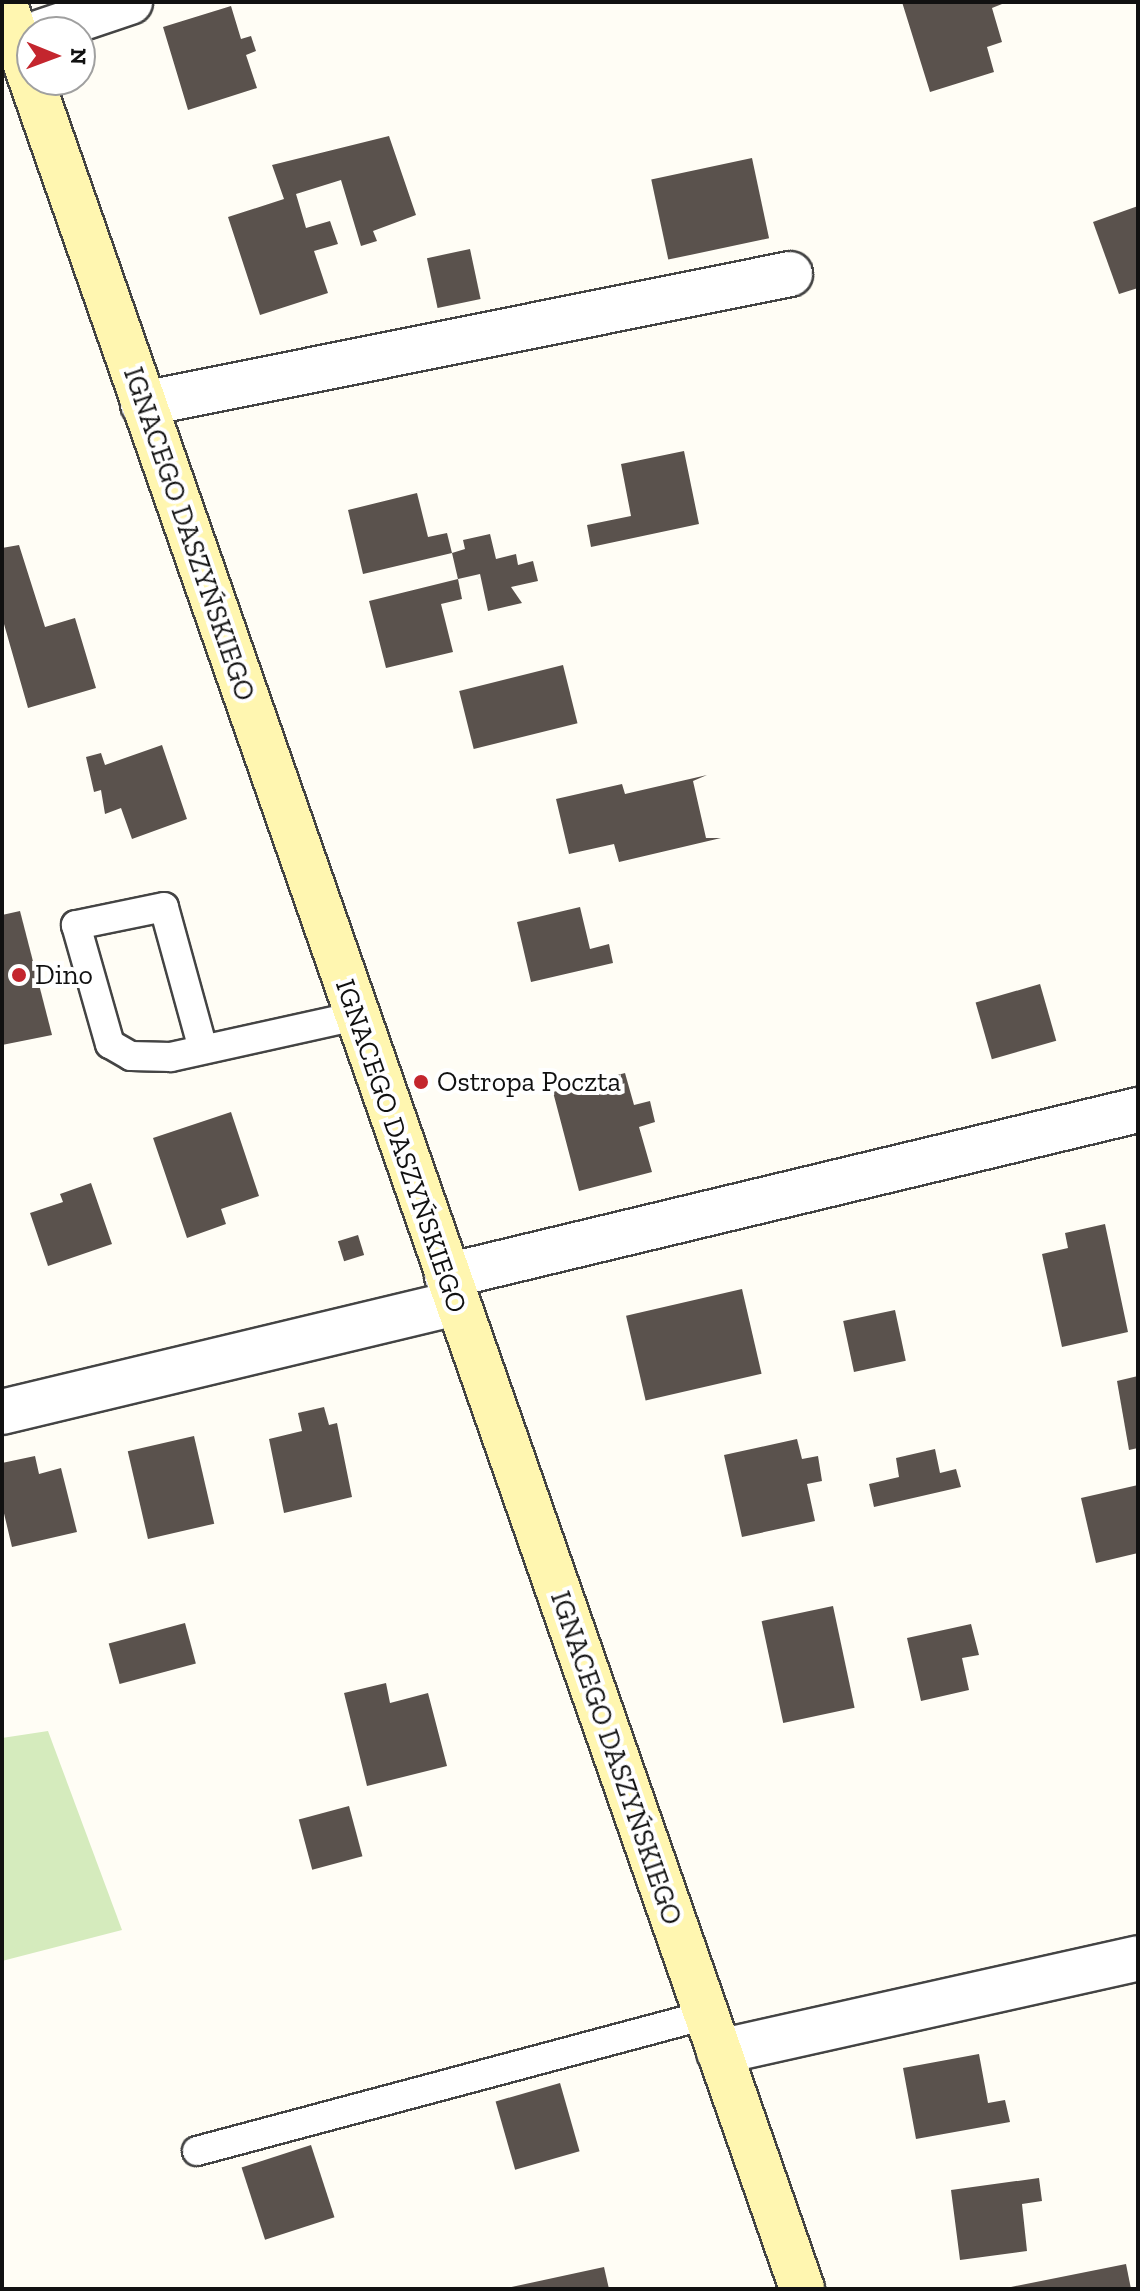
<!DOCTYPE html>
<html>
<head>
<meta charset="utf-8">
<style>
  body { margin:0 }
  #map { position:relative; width:1140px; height:2291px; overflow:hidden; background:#fffdf5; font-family:"Zilla Slab",serif }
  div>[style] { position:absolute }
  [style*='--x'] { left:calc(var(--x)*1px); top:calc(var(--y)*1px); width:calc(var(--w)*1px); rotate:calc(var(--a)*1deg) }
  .green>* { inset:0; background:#d5ebbd }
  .building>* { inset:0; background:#5a524d; transform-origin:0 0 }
  .roads { filter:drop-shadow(2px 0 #444) drop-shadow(-2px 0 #444) drop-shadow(0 2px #444) drop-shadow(0 -2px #444) }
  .service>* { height:28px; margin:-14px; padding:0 14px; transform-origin:14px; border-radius:14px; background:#fff }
  .minor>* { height:44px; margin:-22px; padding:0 22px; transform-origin:22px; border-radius:22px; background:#fff }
  .secondary>* { height:44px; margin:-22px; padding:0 22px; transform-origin:22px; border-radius:22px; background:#fff6b0 }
  .dots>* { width:22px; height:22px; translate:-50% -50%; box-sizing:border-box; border:4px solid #fff; border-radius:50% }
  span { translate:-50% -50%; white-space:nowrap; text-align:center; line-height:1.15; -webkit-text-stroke:8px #fff; paint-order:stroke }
  .street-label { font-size:28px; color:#111 }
  .poi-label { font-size:28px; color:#111 }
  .left { translate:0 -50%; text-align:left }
  .frame { position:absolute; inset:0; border:4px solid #111; pointer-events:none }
  .north { position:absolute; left:16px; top:16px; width:80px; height:80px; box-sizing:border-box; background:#fff; border:2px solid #a0a0a0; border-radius:50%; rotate:91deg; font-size:22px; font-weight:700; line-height:32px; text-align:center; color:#111 }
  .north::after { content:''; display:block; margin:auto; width:28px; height:36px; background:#c4262e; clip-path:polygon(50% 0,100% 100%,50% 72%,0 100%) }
</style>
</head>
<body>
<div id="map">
  <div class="green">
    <div style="clip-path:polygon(48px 1731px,122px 1930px,2px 1961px,2px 1738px)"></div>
  </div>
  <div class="building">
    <div style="clip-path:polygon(902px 2px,1007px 2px,992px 8px,1002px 42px,987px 47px,994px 72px,930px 92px)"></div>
    <div style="clip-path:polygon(231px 6px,241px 39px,251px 36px,256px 51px,246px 55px,257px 88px,188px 110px,163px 27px)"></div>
    <div style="clip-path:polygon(389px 136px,416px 215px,373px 231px,377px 241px,361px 246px,341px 180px,296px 194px,306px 228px,330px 221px,338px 244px,314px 251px,328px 293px,260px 315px,228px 217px,284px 199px,272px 165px)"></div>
    <div style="left:752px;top:158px;width:82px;height:103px;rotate:78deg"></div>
    <div style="clip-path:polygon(1138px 206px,1138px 288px,1119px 294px,1093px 222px)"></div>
    <div style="left:470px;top:249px;width:51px;height:44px;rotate:78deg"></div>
    <div style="clip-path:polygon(684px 451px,699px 524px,591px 547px,587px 525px,631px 516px,621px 464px)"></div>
    <div style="clip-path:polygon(417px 493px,428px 537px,447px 533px,452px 553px,465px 549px,463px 540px,490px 534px,496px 559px,516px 554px,518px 565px,533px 561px,538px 581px,511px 587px,522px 603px,488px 611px,480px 574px,458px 579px,452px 553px,363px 574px,348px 510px)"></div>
    <div style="clip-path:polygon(19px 545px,45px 627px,75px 618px,96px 688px,28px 708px,2px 617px,2px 548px)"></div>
    <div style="clip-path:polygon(458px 579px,462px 599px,441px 604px,453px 652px,386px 668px,369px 601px)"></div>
    <div style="left:563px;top:665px;width:60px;height:107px;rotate:76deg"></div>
    <div style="clip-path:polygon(162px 745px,187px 819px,132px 839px,121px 808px,105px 814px,101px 790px,94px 792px,86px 757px,101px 753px,105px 765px)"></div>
    <div style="clip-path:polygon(707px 775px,693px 781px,706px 838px,721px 838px,619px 862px,614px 844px,569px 854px,556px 799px,622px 784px,625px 794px)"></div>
    <div style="clip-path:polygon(580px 907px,590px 949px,609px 944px,613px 963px,531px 982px,517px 922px)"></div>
    <div style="clip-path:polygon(20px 911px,52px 1035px,2px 1045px,2px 915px)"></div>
    <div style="left:1040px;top:984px;width:59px;height:67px;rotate:74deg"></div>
    <div style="clip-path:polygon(625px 1073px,634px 1105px,650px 1101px,655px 1122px,639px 1127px,652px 1172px,579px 1191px,553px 1092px)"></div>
    <div style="clip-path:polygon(231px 1112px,259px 1196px,221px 1209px,226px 1224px,187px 1238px,153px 1138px)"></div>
    <div style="clip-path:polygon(91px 1183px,112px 1244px,48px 1266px,30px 1213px,63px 1202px,60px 1194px)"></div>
    <div style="clip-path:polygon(1105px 1224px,1128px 1332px,1062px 1347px,1042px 1254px,1068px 1248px,1065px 1233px)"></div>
    <div style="left:358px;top:1235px;width:21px;height:21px;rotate:73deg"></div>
    <div style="left:742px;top:1289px;width:87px;height:119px;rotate:77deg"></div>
    <div style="left:895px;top:1310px;width:52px;height:53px;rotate:78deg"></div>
    <div style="clip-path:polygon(1138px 1376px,1138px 1448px,1129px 1450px,1117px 1381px)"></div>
    <div style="clip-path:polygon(324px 1407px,329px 1425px,337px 1423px,352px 1497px,284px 1513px,269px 1439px,302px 1431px,298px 1413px)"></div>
    <div style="left:194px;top:1436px;width:90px;height:68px;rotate:77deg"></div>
    <div style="clip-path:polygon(797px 1439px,802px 1459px,818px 1456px,822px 1481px,807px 1484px,815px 1521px,742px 1537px,724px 1455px)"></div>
    <div style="clip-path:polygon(935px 1449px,940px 1473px,956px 1469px,961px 1487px,874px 1507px,869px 1484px,899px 1477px,896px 1458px)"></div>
    <div style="clip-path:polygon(35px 1456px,39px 1474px,61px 1468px,77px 1532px,12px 1547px,2px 1505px,2px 1463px)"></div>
    <div style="clip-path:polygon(1138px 1485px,1138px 1553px,1096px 1563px,1081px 1498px)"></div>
    <div style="left:833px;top:1606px;width:104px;height:73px;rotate:78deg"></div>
    <div style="left:185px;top:1623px;width:42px;height:79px;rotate:75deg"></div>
    <div style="clip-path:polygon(971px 1624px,979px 1655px,962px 1658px,969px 1690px,921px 1701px,907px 1638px)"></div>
    <div style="clip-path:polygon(386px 1683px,390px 1703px,428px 1693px,447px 1766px,367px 1786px,344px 1693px)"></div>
    <div style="left:349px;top:1806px;width:52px;height:52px;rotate:75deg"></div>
    <div style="clip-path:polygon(979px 2054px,988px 2103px,1005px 2100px,1010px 2122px,916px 2139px,903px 2068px)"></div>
    <div style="left:560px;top:2083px;width:71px;height:67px;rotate:74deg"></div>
    <div style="left:311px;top:2145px;width:76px;height:73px;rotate:72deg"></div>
    <div style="clip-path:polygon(1039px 2178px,1042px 2201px,1022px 2204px,1027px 2251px,960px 2260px,951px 2190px)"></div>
    <div style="clip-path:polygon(1126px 2264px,1131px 2289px,1011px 2289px,1011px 2287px)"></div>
    <div style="clip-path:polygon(604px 2267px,609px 2289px,508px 2289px,507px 2288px)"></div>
  </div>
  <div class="roads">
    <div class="service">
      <div style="--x:203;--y:1049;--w:147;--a:-105.4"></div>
      <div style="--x:164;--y:907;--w:90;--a:168.4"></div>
      <div style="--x:76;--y:925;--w:124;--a:74.1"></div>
      <div style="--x:110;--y:1044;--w:24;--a:30"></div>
      <div style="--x:131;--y:1056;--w:40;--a:1.4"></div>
      <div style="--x:171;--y:1057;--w:189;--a:-12.5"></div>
      <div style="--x:197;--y:2151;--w:527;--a:-14.96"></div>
    </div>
    <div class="minor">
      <div style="--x:41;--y:32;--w:94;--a:-18.6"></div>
      <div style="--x:143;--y:404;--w:660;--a:-11.36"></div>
      <div style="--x:447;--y:1276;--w:711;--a:-13.51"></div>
      <div style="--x:2;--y:1412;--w:467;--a:-13.5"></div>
      <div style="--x:719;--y:2052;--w:429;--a:-12.6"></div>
    </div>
    <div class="secondary">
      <div style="--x:4;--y:2;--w:2422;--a:70.76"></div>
    </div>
  </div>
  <div class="dots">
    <div style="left:19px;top:975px;background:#c4262e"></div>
    <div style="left:421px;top:1082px;background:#c4262e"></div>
  </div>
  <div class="street-label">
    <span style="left:189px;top:534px;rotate:71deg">IGNACEGO DASZYŃSKIEGO</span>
    <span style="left:401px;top:1146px;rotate:71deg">IGNACEGO DASZYŃSKIEGO</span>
    <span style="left:616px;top:1758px;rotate:71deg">IGNACEGO DASZYŃSKIEGO</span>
  </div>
  <div class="poi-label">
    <span class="left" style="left:35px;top:975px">Dino</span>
    <span class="left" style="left:437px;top:1082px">Ostropa Poczta</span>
  </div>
  <div class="frame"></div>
  <div class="north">N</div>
</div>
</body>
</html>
